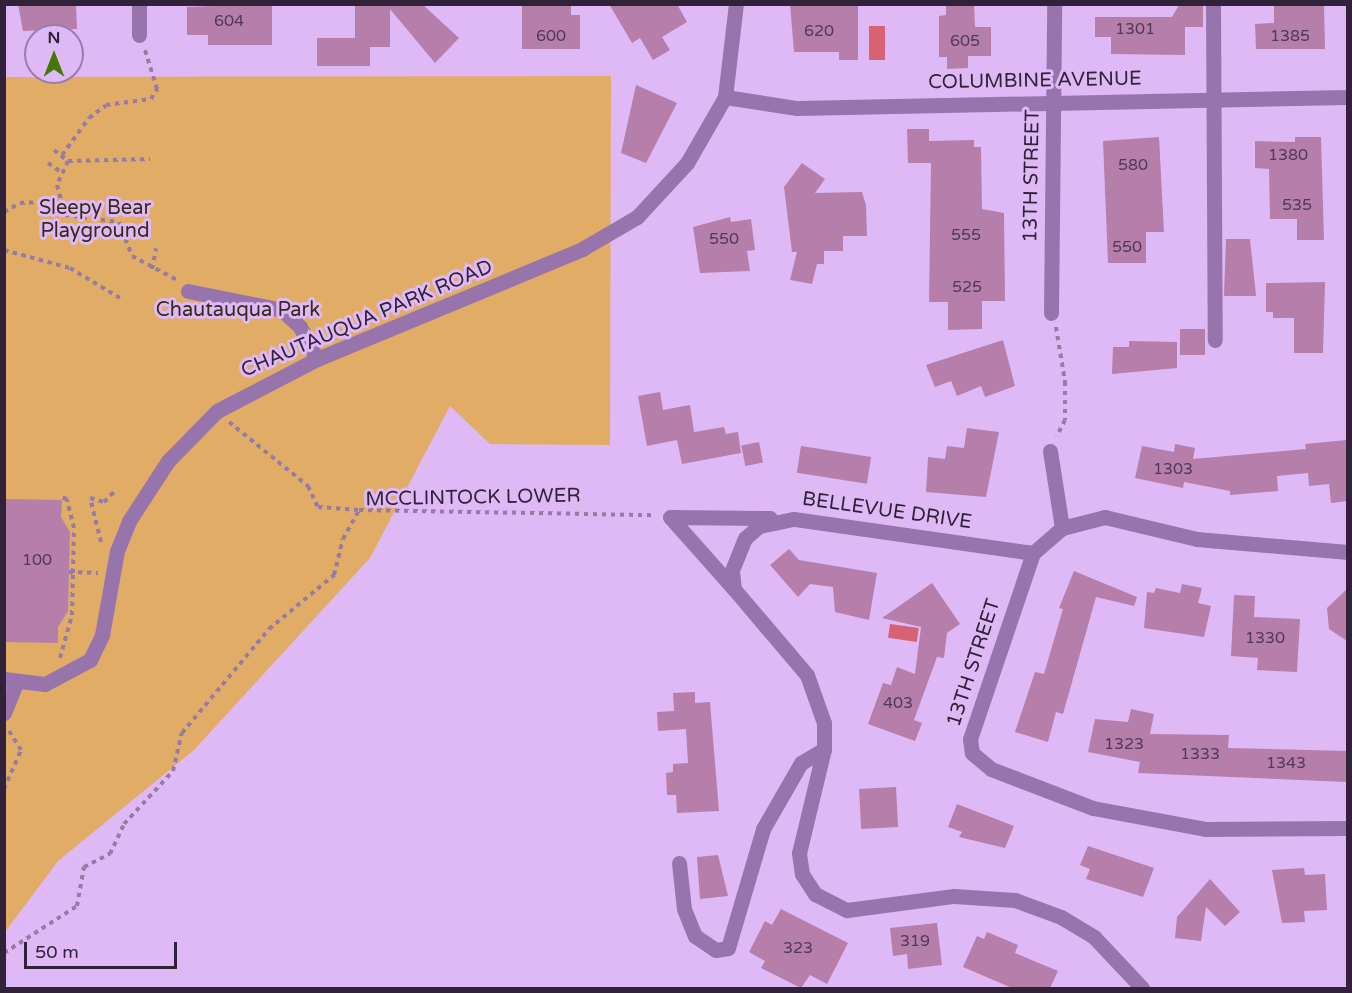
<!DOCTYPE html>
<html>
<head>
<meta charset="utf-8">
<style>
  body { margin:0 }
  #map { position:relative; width:1352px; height:993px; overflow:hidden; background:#dfb9f5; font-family:"Varela Round",sans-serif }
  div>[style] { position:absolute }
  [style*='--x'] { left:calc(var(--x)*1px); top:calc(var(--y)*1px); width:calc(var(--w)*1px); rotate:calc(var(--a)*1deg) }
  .green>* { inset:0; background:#e1ac65 }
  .water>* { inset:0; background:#d76274; transform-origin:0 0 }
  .building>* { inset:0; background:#b57eab; transform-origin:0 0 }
  .path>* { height:4px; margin-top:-2px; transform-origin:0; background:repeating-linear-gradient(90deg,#977aa7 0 4.5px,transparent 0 9px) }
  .minor>* { height:15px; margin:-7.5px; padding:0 7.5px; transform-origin:7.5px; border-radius:7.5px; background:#9874ad }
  span { translate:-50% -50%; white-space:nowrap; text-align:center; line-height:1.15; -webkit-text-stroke:6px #dfb9f5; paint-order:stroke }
  .number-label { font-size:16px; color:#523956 }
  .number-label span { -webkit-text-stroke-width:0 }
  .street-label { font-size:20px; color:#31223a }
  .park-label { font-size:20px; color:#372a18 }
  .frame { position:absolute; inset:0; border:6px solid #31223a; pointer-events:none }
  .north { position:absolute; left:24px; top:24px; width:60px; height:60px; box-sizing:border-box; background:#dfb9f5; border:2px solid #997daa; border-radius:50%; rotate:0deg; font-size:16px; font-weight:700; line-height:24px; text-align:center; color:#31223a }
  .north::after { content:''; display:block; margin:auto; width:21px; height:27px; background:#457802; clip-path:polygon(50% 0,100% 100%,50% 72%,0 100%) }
  .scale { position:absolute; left:24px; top:942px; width:153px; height:27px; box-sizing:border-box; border:3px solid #31223a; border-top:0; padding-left:8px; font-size:18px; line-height:21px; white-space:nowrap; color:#31223a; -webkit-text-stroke:4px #dfb9f5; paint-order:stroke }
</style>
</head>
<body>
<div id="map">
  <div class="green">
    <div style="clip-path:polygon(611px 76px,610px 445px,490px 444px,450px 406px,370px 558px,194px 750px,58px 861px,5px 932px,5px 77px)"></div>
  </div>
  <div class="water">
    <div style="left:869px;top:26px;width:16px;height:34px"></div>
    <div style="left:890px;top:624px;width:29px;height:14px;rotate:8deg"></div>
  </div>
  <div class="building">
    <div style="clip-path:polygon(18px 4px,76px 4px,77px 29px,23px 31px)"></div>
    <div style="clip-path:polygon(272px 4px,272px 45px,208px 45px,208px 35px,187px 35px,187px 7px)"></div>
    <div style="clip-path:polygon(355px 4px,422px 4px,459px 38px,435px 63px,390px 9px,390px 47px,370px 47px,370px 66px,317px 66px,317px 38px,355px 38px)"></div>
    <div style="clip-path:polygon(522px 4px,571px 4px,571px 15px,580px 15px,580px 49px,522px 49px)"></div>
    <div style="clip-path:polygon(609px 4px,677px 4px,687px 22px,662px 37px,670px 50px,653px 60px,640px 38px,632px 43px)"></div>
    <div style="clip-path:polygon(790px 4px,858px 4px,858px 60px,839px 60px,839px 52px,794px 52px)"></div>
    <div style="clip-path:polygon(946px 4px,974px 4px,975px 27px,991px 27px,991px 56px,968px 56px,968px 68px,947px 69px,947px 57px,939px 57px,939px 16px,946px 15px)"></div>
    <div style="clip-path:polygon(1274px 4px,1324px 4px,1325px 49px,1256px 49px,1255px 24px,1274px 23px)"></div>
    <div style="clip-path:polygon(1179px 5px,1203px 5px,1203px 27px,1185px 27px,1185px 55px,1111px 54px,1111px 37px,1095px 37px,1095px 17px,1172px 17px)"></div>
    <div style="clip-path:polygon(636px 85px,677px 103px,646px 163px,621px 153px)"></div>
    <div style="clip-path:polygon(907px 129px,929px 129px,929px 141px,974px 140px,974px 147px,981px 147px,982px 209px,1004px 213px,1005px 301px,982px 301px,982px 329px,948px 330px,948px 302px,929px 302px,931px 163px,908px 163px)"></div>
    <div style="clip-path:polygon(1159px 137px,1164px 232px,1146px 232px,1146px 263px,1108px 263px,1103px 141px)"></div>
    <div style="clip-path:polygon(1295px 137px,1321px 137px,1324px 240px,1297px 240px,1297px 219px,1270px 219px,1269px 169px,1255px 168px,1255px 141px,1295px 142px)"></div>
    <div style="clip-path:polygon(802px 163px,825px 179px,815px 193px,862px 192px,866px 205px,867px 236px,843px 236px,843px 251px,824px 251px,824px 264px,817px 264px,812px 284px,790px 280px,797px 252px,792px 252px,784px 187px)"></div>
    <div style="clip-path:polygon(730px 217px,731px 222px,751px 219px,755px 250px,747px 251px,750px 271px,700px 273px,693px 227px)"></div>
    <div style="clip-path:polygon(1226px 239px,1250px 239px,1256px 296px,1224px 296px)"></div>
    <div style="clip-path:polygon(1325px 282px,1323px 353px,1294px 353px,1294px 318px,1273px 318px,1273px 312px,1266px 312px,1266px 283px)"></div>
    <div style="left:1180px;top:329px;width:25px;height:26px"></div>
    <div style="clip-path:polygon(1003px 340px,1015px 386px,985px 397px,981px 386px,957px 396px,951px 381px,935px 387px,926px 365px)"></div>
    <div style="clip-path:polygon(1129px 341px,1177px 342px,1177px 368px,1112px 374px,1113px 347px,1129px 347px)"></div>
    <div style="clip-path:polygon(660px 392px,663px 410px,690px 405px,694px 432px,724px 427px,726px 434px,738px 432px,741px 453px,682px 464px,677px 440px,647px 446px,638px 396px)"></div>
    <div style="clip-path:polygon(967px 428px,999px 432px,986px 497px,926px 492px,928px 457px,945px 459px,947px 446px,964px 448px)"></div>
    <div style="clip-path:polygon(1347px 440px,1347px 501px,1331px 503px,1329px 484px,1309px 486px,1308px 473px,1277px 476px,1278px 491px,1230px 495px,1230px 491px,1184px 482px,1183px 488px,1135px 478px,1142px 446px,1174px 452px,1175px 444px,1195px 448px,1193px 459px,1306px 449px,1305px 444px)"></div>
    <div style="left:759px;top:442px;width:21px;height:18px;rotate:79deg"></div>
    <div style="left:801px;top:446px;width:71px;height:27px;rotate:9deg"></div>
    <div style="clip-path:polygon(4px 499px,62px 500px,61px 517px,70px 532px,68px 611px,58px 627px,58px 643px,4px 642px)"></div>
    <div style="clip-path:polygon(789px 549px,799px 560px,877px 573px,869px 620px,835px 612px,833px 587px,810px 584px,798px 597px,770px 565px)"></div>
    <div style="clip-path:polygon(1074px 571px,1137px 597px,1134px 606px,1096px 597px,1063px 714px,1056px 712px,1048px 742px,1015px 732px,1035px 672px,1044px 674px,1063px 609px,1059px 608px)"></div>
    <div style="clip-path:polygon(932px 583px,960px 624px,947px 633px,944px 658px,937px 657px,914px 720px,922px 723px,915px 741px,868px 724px,883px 683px,891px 685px,897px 667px,915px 674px,921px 627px,882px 618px)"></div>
    <div style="clip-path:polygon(1182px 584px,1202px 588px,1198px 603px,1211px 606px,1204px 637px,1144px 628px,1147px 592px,1154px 593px,1156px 588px,1180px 593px)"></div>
    <div style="clip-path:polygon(1347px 589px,1347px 641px,1329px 629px,1327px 608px)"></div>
    <div style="clip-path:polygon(1234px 595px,1255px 596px,1254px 617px,1300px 619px,1297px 672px,1257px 670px,1258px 658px,1231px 656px)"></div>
    <div style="clip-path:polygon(695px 692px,695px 703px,710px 702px,719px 811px,677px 813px,676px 795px,667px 795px,666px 773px,673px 772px,673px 764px,688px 763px,686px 729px,658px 731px,657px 712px,674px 711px,673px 693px)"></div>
    <div style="clip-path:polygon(1131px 709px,1154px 714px,1150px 734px,1229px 735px,1228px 748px,1347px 751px,1347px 782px,1138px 773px,1140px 762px,1088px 752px,1095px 719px,1128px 722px)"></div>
    <div style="left:896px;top:787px;width:40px;height:37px;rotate:87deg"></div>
    <div style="clip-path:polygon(957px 804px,1014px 826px,1005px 848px,959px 837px,962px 832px,948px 827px)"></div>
    <div style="clip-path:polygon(1088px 846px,1154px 868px,1143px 897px,1086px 879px,1090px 869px,1080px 865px)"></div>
    <div style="clip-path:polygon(718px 855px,728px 896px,700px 899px,697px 857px)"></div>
    <div style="clip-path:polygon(1304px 868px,1305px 875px,1325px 874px,1327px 910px,1304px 911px,1305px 922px,1282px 923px,1272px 870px)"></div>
    <div style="clip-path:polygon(1210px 879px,1240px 912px,1225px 926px,1206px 907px,1201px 941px,1175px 938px,1177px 917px)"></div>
    <div style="clip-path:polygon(781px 909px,848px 943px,827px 984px,810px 975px,801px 988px,761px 968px,765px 961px,749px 952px,765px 921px,772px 925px)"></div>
    <div style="clip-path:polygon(937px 923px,942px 965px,908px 969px,907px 954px,893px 956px,890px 928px)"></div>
    <div style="clip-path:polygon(987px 932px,1018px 945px,1015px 953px,1058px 971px,1050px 988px,1012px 988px,963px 967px,977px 936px,984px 939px)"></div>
  </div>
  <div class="path">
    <div style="--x:54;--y:150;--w:18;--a:38"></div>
    <div style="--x:68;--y:161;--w:26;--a:115"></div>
    <div style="--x:57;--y:185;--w:31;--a:75"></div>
    <div style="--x:65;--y:215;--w:54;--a:7.4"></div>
    <div style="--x:119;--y:222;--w:36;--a:69"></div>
    <div style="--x:132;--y:256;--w:51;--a:28.1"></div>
    <div style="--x:62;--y:155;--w:46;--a:-53.9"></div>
    <div style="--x:89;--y:118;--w:21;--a:-37"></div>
    <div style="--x:106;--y:105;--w:45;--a:-7.6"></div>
    <div style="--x:151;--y:99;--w:12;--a:-59"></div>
    <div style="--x:157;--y:89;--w:41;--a:-107.1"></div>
    <div style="--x:68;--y:161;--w:82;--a:-1.4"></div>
    <div style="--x:48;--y:163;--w:16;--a:35"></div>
    <div style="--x:4;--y:212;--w:18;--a:-29"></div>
    <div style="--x:20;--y:203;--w:38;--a:-3"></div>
    <div style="--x:4;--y:250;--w:68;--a:15.3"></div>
    <div style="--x:70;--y:268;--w:58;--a:31"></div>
    <div style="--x:152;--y:269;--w:21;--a:-79"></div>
    <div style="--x:1056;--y:327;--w:56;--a:80.7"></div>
    <div style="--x:1065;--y:382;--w:38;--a:90"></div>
    <div style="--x:1065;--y:420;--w:18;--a:117"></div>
    <div style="--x:229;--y:422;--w:102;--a:39"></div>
    <div style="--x:308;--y:486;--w:23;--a:65"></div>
    <div style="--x:318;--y:507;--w:41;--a:4.2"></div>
    <div style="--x:101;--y:542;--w:45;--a:-104"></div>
    <div style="--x:90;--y:498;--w:15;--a:16"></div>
    <div style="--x:104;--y:502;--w:17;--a:-45"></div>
    <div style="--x:69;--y:572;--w:29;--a:2"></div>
    <div style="--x:60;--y:658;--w:45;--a:-74.4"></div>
    <div style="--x:72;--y:615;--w:42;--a:-88.6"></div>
    <div style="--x:73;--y:573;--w:45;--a:-88.7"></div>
    <div style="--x:74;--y:528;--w:30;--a:-104"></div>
    <div style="--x:67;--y:499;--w:6;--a:-162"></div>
    <div style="--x:4;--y:789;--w:43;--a:-66.4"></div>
    <div style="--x:21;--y:750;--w:26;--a:-122"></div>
    <div style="--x:4;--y:953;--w:87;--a:-32.8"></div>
    <div style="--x:77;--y:906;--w:40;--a:-80"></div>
    <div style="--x:84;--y:867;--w:29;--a:-27"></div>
    <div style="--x:110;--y:854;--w:33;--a:-65"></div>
    <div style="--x:124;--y:824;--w:72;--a:-47.2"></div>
    <div style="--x:173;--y:771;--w:39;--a:-77"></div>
    <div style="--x:182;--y:733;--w:136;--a:-50.1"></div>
    <div style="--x:269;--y:629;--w:85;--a:-39.7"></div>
    <div style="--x:334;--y:575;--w:37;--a:-76"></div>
    <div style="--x:343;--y:539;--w:33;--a:-61"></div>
    <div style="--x:359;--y:510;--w:295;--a:1"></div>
  </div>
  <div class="minor">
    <div style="--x:1213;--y:4;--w:336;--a:89.7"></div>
    <div style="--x:139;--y:35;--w:31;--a:-90"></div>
    <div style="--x:725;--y:97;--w:73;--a:8.7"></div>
    <div style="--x:797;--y:108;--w:551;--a:-1.14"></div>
    <div style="--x:188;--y:291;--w:96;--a:11.4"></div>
    <div style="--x:282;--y:310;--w:25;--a:43"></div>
    <div style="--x:300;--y:327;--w:36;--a:62"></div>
    <div style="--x:1051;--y:313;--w:309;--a:-89.4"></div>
    <div style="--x:1050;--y:451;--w:78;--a:81.1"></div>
    <div style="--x:1348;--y:552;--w:152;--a:-175.1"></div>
    <div style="--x:1197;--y:539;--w:95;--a:-166.6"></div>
    <div style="--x:1105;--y:517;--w:44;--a:165.7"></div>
    <div style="--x:1062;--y:528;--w:38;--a:139"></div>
    <div style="--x:1033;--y:553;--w:196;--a:108.7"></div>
    <div style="--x:970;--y:739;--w:14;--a:82"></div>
    <div style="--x:972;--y:753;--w:25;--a:40"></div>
    <div style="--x:991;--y:769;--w:109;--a:20.9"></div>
    <div style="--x:1093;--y:808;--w:114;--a:10.6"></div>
    <div style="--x:1205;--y:829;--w:143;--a:-0.4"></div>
    <div style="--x:1033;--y:553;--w:242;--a:-171.9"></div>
    <div style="--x:793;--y:519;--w:35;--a:168"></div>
    <div style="--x:759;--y:526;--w:18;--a:139"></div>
    <div style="--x:745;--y:538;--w:35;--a:112"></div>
    <div style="--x:732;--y:571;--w:18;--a:84"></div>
    <div style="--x:734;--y:589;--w:113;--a:49.7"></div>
    <div style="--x:807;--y:675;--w:51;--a:70.5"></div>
    <div style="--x:824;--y:723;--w:26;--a:90"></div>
    <div style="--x:824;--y:749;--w:107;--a:103.5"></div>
    <div style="--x:799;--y:853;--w:21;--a:82"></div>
    <div style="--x:802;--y:874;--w:24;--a:57"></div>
    <div style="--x:815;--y:894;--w:36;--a:27"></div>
    <div style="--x:847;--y:910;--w:108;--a:-7.5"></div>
    <div style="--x:954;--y:896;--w:61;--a:3.8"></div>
    <div style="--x:1015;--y:900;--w:49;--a:20.3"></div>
    <div style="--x:1061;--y:917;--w:39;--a:31"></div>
    <div style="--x:1094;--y:937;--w:70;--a:46.7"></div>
    <div style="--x:734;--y:589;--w:96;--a:-131.6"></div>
    <div style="--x:670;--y:517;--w:100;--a:0.6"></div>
    <div style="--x:4;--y:679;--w:41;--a:7"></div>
    <div style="--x:45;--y:684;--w:51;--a:-28.1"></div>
    <div style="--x:90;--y:660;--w:28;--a:-64"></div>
    <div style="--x:102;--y:635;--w:85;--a:-79.9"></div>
    <div style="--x:117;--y:551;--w:32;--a:-68"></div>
    <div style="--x:129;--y:521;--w:72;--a:-57"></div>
    <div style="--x:168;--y:461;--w:70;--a:-45.6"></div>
    <div style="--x:217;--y:411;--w:113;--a:-27.5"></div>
    <div style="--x:317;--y:359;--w:287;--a:-22.5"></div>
    <div style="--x:582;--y:249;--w:64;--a:-30.2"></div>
    <div style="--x:637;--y:217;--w:74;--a:-47.2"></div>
    <div style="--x:687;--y:163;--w:76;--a:-60.1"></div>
    <div style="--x:725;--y:97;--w:94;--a:-83.3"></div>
    <div style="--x:4;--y:713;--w:31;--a:-68"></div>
    <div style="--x:679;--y:863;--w:46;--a:83.8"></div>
    <div style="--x:684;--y:909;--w:29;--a:68"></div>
    <div style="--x:695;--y:936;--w:25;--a:34"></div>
    <div style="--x:716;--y:950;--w:12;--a:-9"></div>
    <div style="--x:728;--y:948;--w:124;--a:-73.6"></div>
    <div style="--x:763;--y:829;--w:76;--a:-60.1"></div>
    <div style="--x:801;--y:763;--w:27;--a:-31"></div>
  </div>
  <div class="number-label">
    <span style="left:229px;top:21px">604</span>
    <span style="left:1135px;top:29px">1301</span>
    <span style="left:819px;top:31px">620</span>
    <span style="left:551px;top:36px">600</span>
    <span style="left:1290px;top:36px">1385</span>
    <span style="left:965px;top:41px">605</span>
    <span style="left:1288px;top:155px">1380</span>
    <span style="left:1133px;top:165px">580</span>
    <span style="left:1297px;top:205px">535</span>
    <span style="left:966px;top:235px">555</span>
    <span style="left:724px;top:239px">550</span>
    <span style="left:1127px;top:247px">550</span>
    <span style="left:967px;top:287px">525</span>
    <span style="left:1173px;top:469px">1303</span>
    <span style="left:37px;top:560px">100</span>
    <span style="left:1265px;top:638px">1330</span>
    <span style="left:898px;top:703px">403</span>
    <span style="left:1124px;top:744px">1323</span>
    <span style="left:1200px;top:754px">1333</span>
    <span style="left:1286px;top:763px">1343</span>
    <span style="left:915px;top:941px">319</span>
    <span style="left:798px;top:948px">323</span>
  </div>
  <div class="street-label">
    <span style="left:1035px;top:81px;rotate:-1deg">COLUMBINE AVENUE</span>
    <span style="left:1032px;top:176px;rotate:-89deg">13TH STREET</span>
    <span style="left:367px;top:319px;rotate:-23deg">CHAUTAUQUA PARK ROAD</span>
    <span style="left:473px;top:498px;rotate:-1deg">MCCLINTOCK LOWER</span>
    <span style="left:887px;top:511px;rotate:8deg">BELLEVUE DRIVE</span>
    <span style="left:974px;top:663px;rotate:-72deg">13TH STREET</span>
  </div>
  <div class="park-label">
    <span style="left:95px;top:220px">Sleepy Bear<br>Playground</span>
    <span style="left:238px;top:310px">Chautauqua Park</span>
  </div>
  <div class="frame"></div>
  <div class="north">N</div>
  <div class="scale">50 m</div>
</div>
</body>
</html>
